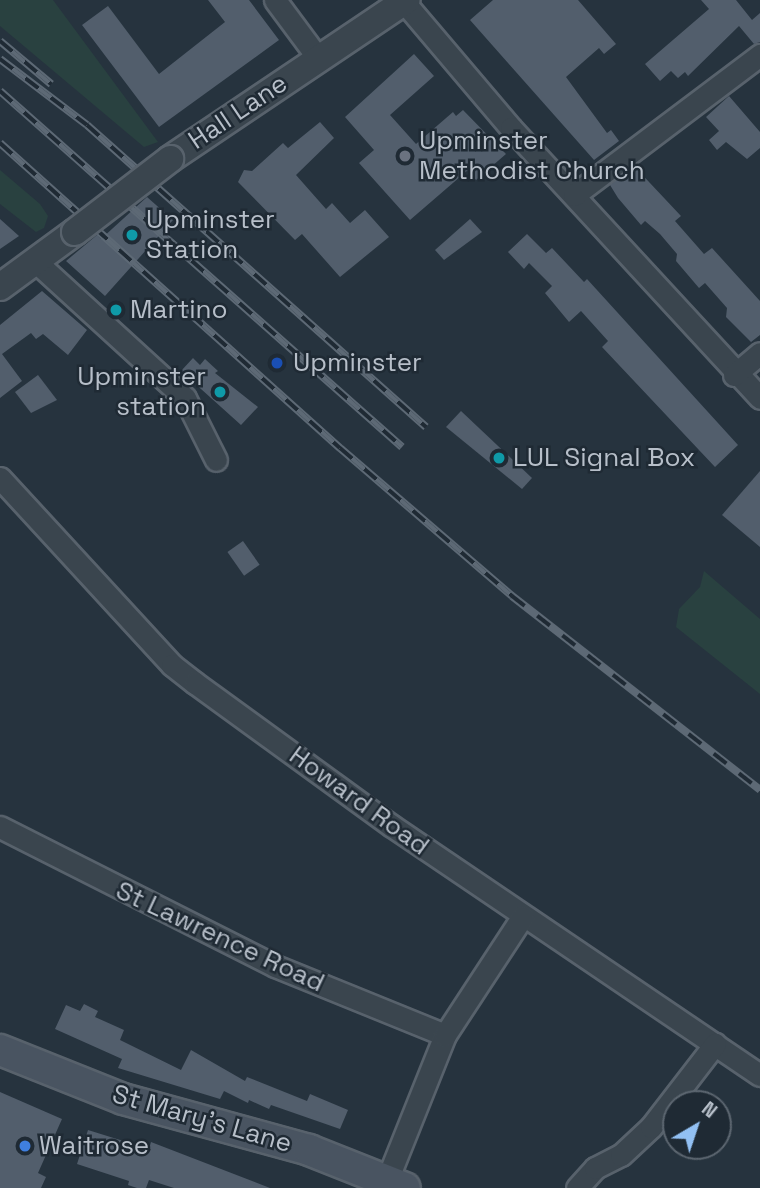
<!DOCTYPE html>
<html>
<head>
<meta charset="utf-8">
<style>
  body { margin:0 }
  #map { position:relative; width:760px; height:1188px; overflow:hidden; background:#26333e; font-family:"Space Grotesk",sans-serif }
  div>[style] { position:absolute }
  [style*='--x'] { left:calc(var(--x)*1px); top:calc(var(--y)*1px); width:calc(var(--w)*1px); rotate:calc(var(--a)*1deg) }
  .green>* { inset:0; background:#294140 }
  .building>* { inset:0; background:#525e6c; transform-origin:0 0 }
  .roads { filter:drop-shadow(2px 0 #58626c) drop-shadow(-2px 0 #58626c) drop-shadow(0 2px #58626c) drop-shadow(0 -2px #58626c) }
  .minor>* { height:21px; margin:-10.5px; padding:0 10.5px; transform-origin:10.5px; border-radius:10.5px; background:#3a454e }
  .tertiary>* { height:26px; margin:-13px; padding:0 13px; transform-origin:13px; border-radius:13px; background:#3a454e }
  .secondary>* { height:30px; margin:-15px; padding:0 15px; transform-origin:15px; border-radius:15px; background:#495461 }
  .rail>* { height:8px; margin-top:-4px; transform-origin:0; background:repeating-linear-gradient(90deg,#1f2a34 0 16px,#5d6975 0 32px); box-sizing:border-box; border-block:2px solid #5d6975 }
  .bridges { filter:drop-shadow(2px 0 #58626c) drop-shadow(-2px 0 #58626c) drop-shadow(0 2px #58626c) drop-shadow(0 -2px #58626c) }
  .tertiary-bridge>* { height:26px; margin:-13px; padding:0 13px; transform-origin:13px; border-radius:13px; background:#3a454e }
  .dots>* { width:19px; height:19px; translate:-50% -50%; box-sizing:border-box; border:4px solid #1f2a34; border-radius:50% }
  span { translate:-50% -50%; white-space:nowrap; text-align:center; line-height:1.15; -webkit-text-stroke:5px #1f2a34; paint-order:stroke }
  .street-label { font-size:26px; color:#b7bfc9 }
  .poi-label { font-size:26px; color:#b7bfc9 }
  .left { translate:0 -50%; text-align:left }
  .right { translate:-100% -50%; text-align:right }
  .north { position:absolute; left:662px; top:1090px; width:70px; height:70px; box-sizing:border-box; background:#1f2a34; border:2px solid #5c6670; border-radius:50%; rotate:39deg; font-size:19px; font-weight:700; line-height:28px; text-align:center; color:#b7bfc9 }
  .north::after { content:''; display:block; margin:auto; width:24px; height:32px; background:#92c0f3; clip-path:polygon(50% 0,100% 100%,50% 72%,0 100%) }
</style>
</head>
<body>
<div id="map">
  <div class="green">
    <div style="clip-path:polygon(0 0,53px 0,158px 142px,144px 147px,0 26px)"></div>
    <div style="clip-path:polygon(0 170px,40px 204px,48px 216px,44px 228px,36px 232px,0 204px)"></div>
    <div style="clip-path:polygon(704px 571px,760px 619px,760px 694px,676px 627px,679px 609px,700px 587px)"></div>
  </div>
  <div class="building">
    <div style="clip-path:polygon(208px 0,249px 0,279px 40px,159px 127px,82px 25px,108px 6px,159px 74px,225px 22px)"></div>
    <div style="clip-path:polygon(493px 0,578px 0,616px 44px,604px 54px,599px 48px,566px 77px,607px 133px,611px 130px,619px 141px,594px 160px,470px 20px)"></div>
    <div style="clip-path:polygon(701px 0,736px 0,752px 20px,760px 13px,760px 42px,754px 44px,739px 26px,688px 76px,685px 72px,678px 78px,671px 71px,660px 81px,645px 64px,709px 9px)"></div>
    <div style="clip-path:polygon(414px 54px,434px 76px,390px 115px,416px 144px,453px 112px,456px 116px,463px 110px,506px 154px,476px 180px,468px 170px,410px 220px,359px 163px,374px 150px,345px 117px)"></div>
    <div style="clip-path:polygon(729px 96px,760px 132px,760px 148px,747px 159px,726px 142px,717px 150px,709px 140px,719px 131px,706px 117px)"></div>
    <div style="clip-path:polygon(320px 122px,334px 138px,296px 175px,326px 209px,332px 203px,350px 223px,365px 210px,389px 237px,340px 277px,302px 234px,295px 240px,238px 182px,244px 170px,252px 171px,283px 143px,288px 148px)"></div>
    <div style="clip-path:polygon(634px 166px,681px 216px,675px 221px,704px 254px,712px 248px,760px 301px,760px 335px,751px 342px,726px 317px,727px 308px,705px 283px,699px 288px,676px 261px,677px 254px,660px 234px,645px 221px,641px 225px,618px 198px,610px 185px)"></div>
    <div style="clip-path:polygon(147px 197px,173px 220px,105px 296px,66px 261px,97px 235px,101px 239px)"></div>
    <div style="clip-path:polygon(0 219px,19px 236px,0 249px)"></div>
    <div style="clip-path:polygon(470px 219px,482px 232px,444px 260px,435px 250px)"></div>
    <div style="clip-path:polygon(527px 234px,546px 253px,552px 248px,584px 282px,587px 279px,738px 445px,715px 467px,602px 347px,608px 341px,581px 311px,569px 322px,545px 293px,552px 286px,529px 263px,524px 269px,508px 252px)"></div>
    <div style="clip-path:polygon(42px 291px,87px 330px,68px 355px,43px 334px,36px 339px,31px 333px,2px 354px,22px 381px,0 398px,0 325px)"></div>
    <div style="clip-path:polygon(193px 358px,200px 365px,205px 359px,218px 371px,215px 373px,258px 407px,241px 425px,181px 371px)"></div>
    <div style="clip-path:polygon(38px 375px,57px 400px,31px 413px,15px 392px)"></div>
    <div style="clip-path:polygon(461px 411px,532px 478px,522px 489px,446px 427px)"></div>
    <div style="clip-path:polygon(760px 471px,760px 547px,722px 515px)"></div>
    <div style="left:243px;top:541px;width:29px;height:19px;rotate:55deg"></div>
    <div style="clip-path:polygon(84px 1004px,98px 1011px,95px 1017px,124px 1030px,120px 1040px,181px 1070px,191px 1050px,245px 1081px,247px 1077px,307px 1101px,310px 1094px,348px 1110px,340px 1129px,271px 1105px,269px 1109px,249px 1100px,248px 1103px,224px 1091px,220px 1099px,118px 1068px,122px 1059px,55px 1029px,66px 1005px,80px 1011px)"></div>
    <div style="clip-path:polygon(0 1092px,62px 1119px,38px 1173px,46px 1177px,41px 1188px,0 1188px)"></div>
    <div style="clip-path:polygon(88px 1130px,149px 1149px,151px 1142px,270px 1188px,174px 1188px,149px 1180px,146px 1188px,137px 1188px,128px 1185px,129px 1181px,77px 1164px)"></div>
  </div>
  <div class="roads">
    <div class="minor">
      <div style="--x:275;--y:0;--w:72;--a:53.4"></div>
      <div style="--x:404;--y:2;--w:165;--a:49.7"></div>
      <div style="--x:511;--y:128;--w:367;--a:47.3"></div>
      <div style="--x:574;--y:195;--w:233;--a:-37"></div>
      <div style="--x:35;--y:261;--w:203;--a:42.4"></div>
      <div style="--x:185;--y:398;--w:69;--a:63.4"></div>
      <div style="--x:734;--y:375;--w:34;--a:-40"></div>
      <div style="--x:0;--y:478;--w:254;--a:47.4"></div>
      <div style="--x:172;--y:665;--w:29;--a:38"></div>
      <div style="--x:195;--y:683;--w:243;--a:36"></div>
      <div style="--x:392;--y:826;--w:444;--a:34.1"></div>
      <div style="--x:0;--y:827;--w:308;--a:26.8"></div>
      <div style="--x:275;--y:966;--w:183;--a:22.1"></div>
      <div style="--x:387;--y:1180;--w:156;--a:-68.2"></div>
      <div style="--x:445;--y:1035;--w:142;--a:-56.8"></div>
      <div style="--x:577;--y:1188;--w:27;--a:-48"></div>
      <div style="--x:595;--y:1168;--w:29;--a:-27"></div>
      <div style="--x:621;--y:1155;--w:41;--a:-43"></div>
      <div style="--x:651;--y:1127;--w:105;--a:-52.4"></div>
    </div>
    <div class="tertiary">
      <div style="--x:170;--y:159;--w:285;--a:-33.9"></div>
      <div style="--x:0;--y:287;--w:93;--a:-36.3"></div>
    </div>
    <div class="secondary">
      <div style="--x:0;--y:1050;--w:132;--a:21.7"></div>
      <div style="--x:123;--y:1099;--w:193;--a:15.3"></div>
      <div style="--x:309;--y:1150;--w:103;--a:21.6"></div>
    </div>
  </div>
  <div class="rail">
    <div style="--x:0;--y:41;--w:67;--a:40.1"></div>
    <div style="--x:0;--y:59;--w:109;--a:37.2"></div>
    <div style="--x:87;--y:125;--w:454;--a:41.7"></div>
    <div style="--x:0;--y:91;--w:537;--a:41.53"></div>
    <div style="--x:0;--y:143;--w:457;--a:41.9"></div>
    <div style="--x:340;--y:448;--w:227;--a:40.7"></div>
    <div style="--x:512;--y:596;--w:315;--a:38"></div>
  </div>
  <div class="bridges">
    <div class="tertiary-bridge">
      <div style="--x:75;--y:232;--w:120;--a:-37.5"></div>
    </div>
  </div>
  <div class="dots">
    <div style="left:405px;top:156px;background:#6b7280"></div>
    <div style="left:132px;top:235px;background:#0f9aa8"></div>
    <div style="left:116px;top:310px;background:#0f9aa8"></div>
    <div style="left:277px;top:363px;background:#1a4fb4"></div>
    <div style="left:220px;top:392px;background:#0f9aa8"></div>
    <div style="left:499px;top:458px;background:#0f9aa8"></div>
    <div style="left:25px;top:1146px;background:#3f7fe0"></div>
  </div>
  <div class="street-label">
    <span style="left:238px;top:112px;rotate:-34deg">Hall Lane</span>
    <span style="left:359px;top:801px;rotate:36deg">Howard Road</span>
    <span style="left:220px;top:937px;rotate:25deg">St Lawrence Road</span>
    <span style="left:202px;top:1119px;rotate:16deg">St Mary's Lane</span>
  </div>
  <div class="poi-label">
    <span class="left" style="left:419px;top:156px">Upminster<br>Methodist Church</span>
    <span class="left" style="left:146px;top:235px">Upminster<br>Station</span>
    <span class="left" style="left:130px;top:310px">Martino</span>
    <span class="left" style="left:293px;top:363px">Upminster</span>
    <span class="right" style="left:206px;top:392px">Upminster<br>station</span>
    <span class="left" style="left:513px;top:458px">LUL Signal Box</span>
    <span class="left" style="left:39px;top:1146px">Waitrose</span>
  </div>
  <div class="north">N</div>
</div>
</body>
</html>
